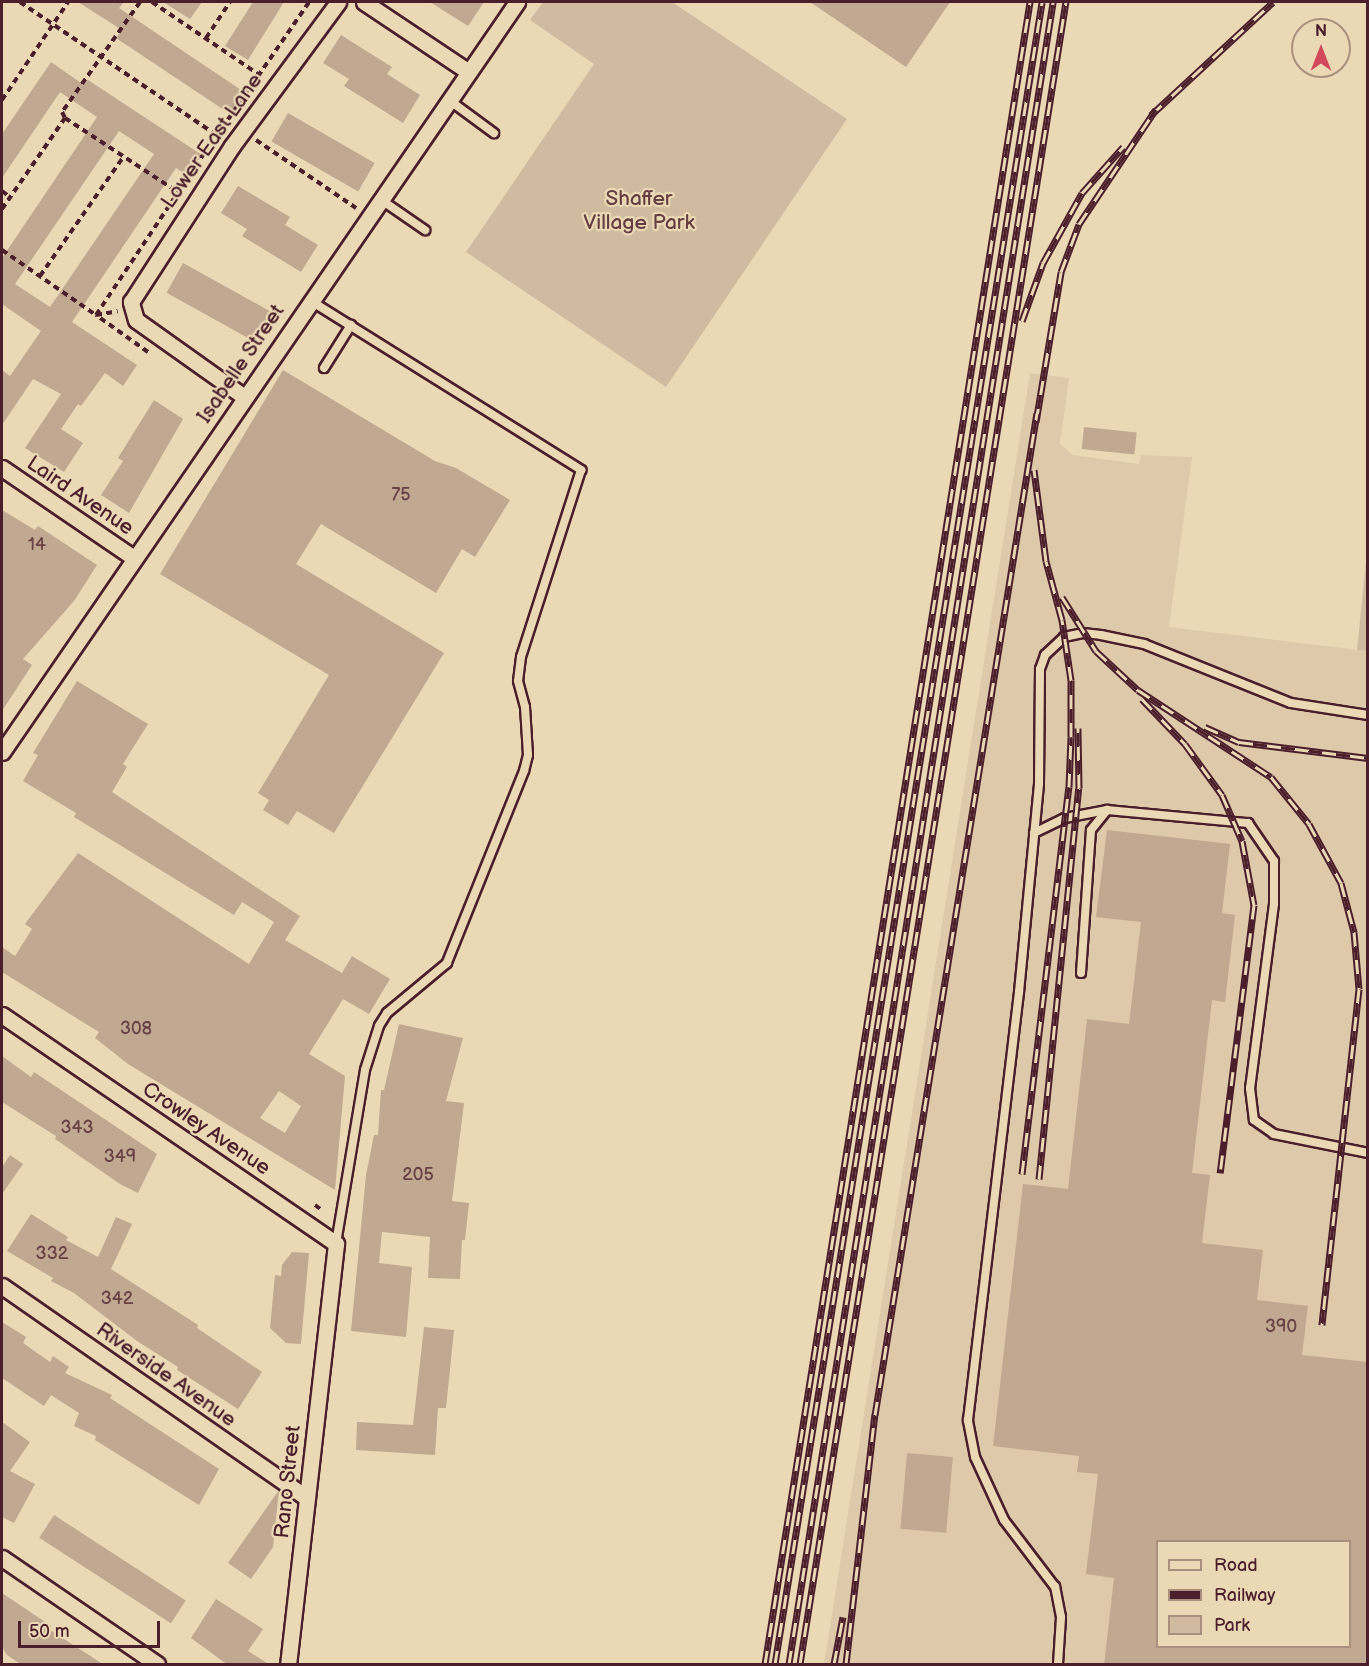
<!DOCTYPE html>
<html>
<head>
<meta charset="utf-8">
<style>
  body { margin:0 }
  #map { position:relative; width:1369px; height:1666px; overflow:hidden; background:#ebd9b6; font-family:"Balsamiq Sans",sans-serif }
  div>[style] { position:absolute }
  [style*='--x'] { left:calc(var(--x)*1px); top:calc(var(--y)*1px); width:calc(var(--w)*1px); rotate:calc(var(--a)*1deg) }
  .built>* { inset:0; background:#decaab }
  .green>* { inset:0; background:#d0bba0 }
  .building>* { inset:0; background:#c0a891; transform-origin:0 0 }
  .path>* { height:4px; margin-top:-2px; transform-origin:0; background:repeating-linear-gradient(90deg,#4a1f2b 0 6px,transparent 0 10.5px) }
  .roads { filter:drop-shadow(2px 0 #4a1f2b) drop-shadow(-2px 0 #4a1f2b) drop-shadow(0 2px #4a1f2b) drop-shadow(0 -2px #4a1f2b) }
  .service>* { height:8px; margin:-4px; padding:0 4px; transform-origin:4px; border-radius:4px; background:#ebd9b6 }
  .minor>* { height:15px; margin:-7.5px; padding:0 7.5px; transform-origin:7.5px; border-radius:7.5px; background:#ebd9b6 }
  .rail>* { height:7px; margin-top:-3.5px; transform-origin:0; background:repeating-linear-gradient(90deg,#ebd9b6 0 14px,#4a1f2b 0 28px); box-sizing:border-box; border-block:2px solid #4a1f2b }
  span { translate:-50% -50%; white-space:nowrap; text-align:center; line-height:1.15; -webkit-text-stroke:4.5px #ebd9b6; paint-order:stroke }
  .number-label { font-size:18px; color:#684144 }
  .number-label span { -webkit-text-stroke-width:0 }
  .street-label { font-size:21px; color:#4a1f2b }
  .park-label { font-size:21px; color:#653e42 }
  .frame { position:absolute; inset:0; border:3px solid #4a1f2b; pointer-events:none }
  .legend { position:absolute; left:1156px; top:1540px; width:195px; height:108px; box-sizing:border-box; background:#ebd9b6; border:2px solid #ab8f7e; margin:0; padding:8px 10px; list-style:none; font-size:18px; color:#4a1f2b }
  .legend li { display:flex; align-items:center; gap:12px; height:30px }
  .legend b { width:30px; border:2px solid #ab8f7e }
  .north { position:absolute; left:1291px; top:18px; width:60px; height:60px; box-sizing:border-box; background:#ebd9b6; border:2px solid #ab8f7e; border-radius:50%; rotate:0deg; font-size:16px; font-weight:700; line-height:24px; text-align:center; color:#4a1f2b }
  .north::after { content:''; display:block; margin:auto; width:21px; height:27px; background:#d1495b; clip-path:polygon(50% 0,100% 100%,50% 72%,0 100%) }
  .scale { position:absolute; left:18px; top:1621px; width:142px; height:27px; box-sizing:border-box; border:3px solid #4a1f2b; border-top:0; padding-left:8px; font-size:18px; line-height:21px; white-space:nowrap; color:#4a1f2b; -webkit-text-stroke:4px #ebd9b6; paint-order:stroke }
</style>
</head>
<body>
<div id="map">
  <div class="built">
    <div style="clip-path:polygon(evenodd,1030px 373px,1069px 378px,1060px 444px,1073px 455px,1139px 464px,1141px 455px,1192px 457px,1169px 627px,1367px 651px,1367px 1664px,824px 1664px,1030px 373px,1158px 1542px,1350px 1542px,1350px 1646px,1158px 1646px,1158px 1542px)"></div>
  </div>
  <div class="green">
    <div style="clip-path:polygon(543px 2px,672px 2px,847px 119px,666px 387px,466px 252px,594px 64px,530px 20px)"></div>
    <div style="clip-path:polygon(1367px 552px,1367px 651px,1357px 650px)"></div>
  </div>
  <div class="building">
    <div style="clip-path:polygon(78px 2px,124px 2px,119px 8px,244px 92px,230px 114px,116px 38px,122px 30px)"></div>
    <div style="clip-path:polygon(163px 2px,202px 2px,190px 19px)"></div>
    <div style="clip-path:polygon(253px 2px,284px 2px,248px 60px,225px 46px)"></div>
    <div style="clip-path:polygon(430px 2px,484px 2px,468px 26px)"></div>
    <div style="clip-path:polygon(810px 2px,950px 2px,906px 67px)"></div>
    <div style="clip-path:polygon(341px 35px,392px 67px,387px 74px,420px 95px,403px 123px,344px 86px,349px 79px,323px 63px)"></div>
    <div style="clip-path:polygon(evenodd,51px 62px,84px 85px,88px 80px,202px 155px,188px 176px,176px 168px,72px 322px,137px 365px,123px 386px,105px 373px,81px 406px,78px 404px,61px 429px,83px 443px,64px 472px,25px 448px,61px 394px,33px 379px,2px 425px,2px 370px,10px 376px,41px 331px,2px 304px,2px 258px,97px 117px,60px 92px,2px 178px,2px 134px,51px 62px,119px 131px,154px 154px,50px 307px,15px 284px,119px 131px)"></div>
    <div style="left:288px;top:113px;width:100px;height:33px;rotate:30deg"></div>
    <div style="clip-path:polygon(238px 186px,290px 217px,285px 225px,318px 245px,301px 272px,242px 236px,247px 229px,221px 213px)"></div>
    <div style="left:183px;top:263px;width:100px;height:34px;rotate:29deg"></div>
    <div style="clip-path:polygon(283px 370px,435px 461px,456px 468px,510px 500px,475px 557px,462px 549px,436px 593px,321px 524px,296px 564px,444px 653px,334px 833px,297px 811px,288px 825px,263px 810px,269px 800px,258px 793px,329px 675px,160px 574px)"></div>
    <div style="clip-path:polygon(154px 400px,183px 419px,129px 513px,101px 495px,123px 461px,118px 458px)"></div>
    <div style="left:1084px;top:427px;width:53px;height:22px;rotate:6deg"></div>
    <div style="clip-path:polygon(2px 510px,35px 530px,38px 526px,97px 565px,74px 601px,23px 659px,32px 665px,2px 711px)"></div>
    <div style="clip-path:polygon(evenodd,77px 681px,148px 724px,123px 764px,127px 767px,112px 792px,300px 916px,285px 940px,342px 973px,352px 956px,390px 979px,369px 1014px,343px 999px,309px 1054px,345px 1076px,335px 1190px,128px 1064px,95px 1038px,99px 1032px,2px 972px,2px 947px,15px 956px,32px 929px,25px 924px,78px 853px,249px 964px,274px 922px,242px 902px,234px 915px,74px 817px,76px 813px,23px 781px,38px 755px,33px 753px,77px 681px,279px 1091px,301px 1106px,285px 1133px,260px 1118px,279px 1091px)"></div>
    <div style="clip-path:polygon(evenodd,1107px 830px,1230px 844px,1222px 913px,1235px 915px,1225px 1002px,1212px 1000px,1192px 1173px,1210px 1175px,1202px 1243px,1263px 1250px,1257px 1300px,1308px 1306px,1302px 1355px,1368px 1362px,1368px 1665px,1104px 1665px,1114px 1578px,1086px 1574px,1098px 1474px,1077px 1472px,1079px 1456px,993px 1446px,1023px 1184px,1068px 1189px,1087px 1019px,1129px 1024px,1141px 922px,1096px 917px,1107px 830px,1158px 1542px,1350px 1542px,1350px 1647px,1158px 1647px,1158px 1542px)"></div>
    <div style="clip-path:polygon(399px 1024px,463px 1038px,446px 1101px,464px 1103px,452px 1201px,469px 1203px,465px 1240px,462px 1240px,460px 1279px,428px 1278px,430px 1237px,382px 1232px,379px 1263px,412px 1267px,406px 1337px,351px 1331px,366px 1175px,374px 1135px,378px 1135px,381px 1090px,384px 1090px)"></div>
    <div style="clip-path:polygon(2px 1056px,31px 1077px,34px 1072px,157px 1154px,138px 1193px,120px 1184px,55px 1139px,56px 1136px,2px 1102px)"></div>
    <div style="clip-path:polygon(10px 1155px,23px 1164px,2px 1194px,2px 1167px)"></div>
    <div style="clip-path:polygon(31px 1214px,68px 1237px,66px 1240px,98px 1257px,116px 1217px,132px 1224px,111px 1269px,198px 1325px,197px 1328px,262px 1372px,238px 1409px,177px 1370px,178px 1367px,137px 1341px,74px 1293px,51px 1281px,53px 1278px,7px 1251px)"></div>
    <div style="clip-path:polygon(292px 1252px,309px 1253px,301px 1344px,286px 1343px,270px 1328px,275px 1275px,281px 1276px,282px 1265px)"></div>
    <div style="clip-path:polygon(2px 1322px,26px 1337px,23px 1343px,50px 1362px,53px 1356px,69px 1367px,65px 1373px,112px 1395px,110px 1398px,219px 1469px,199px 1505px,95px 1440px,96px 1436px,74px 1426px,79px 1413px,51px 1395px,44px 1406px,2px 1378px)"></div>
    <div style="clip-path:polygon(424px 1327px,454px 1330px,446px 1408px,438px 1408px,435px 1455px,356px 1450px,357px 1422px,413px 1425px)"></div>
    <div style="clip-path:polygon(2px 1422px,30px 1442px,10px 1471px,35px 1484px,14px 1523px,2px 1517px)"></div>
    <div style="left:907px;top:1453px;width:46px;height:76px;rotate:5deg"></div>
    <div style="clip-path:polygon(279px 1490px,273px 1547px,251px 1579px,228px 1563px)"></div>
    <div style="left:54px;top:1515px;width:157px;height:27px;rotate:33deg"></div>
    <div style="clip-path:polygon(2px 1593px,51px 1626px,49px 1629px,104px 1665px,22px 1665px,7px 1655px,2px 1647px)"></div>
    <div style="clip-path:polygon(216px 1599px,263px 1629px,248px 1651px,270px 1665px,228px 1665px,191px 1638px)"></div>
  </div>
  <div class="path">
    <div style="--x:20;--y:2;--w:239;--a:34.1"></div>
    <div style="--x:140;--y:2;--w:135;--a:125.3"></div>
    <div style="--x:62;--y:112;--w:7;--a:63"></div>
    <div style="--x:65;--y:118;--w:136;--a:33.3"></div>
    <div style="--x:152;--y:2;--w:128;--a:34.2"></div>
    <div style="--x:206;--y:38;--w:43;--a:-56.3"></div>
    <div style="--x:2;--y:100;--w:118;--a:-56"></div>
    <div style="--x:216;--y:137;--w:164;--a:-55.4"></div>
    <div style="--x:256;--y:140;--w:121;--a:34.2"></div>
    <div style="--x:2;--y:191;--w:10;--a:37"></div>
    <div style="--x:2;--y:209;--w:111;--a:-55.3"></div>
    <div style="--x:2;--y:250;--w:114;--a:34.7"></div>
    <div style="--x:96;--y:315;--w:22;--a:-10"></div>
    <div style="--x:40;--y:276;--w:146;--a:-55"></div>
    <div style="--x:148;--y:352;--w:64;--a:-144.6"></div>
    <div style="--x:96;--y:315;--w:201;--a:-56.2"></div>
    <div style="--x:315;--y:1205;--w:10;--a:37"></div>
    <div style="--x:291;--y:1459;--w:8;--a:83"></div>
  </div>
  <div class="roads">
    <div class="service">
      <div style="--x:449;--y:100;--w:56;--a:36.3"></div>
      <div style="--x:380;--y:199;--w:55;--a:34.6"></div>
      <div style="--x:311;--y:301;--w:319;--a:32"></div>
      <div style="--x:581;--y:470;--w:196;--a:107.8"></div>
      <div style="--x:521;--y:657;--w:24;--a:97"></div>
      <div style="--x:518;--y:681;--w:27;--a:75"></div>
      <div style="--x:525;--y:707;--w:48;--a:86.4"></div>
      <div style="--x:528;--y:755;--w:16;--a:104"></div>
      <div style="--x:524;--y:771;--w:207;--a:111.9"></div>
      <div style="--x:447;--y:963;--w:78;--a:140.2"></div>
      <div style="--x:387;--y:1013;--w:15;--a:122"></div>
      <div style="--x:379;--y:1026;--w:46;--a:107.7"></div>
      <div style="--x:365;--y:1070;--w:176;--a:99.5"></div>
      <div style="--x:324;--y:368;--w:51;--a:-57.9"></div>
      <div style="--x:1034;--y:833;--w:34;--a:-26"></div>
      <div style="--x:1065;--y:818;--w:43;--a:-10.8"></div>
      <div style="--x:1081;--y:973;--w:143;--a:-86"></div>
      <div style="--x:1091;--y:830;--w:26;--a:-51"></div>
      <div style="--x:1107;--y:810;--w:142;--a:5.3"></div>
      <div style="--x:1248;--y:823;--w:46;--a:55.6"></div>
      <div style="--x:1274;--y:861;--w:43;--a:90"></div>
      <div style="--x:1274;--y:904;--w:186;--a:97.4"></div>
      <div style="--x:1250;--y:1088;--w:32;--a:83"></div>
      <div style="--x:1254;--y:1120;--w:24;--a:35"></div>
      <div style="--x:1274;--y:1134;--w:96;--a:11.4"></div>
      <div style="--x:1058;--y:1664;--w:47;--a:-86.3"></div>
      <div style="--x:1061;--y:1617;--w:31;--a:-101"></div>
      <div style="--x:1055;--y:1587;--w:84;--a:-127.3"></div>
      <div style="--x:1004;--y:1520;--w:69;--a:-114.7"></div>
      <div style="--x:975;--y:1457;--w:38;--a:-101"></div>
      <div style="--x:968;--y:1420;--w:431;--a:-83.2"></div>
      <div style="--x:1019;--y:992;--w:209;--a:-84.5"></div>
      <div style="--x:1039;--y:784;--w:115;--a:-89.5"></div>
      <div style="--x:1040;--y:669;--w:15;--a:-70"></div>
      <div style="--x:1045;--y:655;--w:26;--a:-43"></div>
      <div style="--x:1064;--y:637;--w:19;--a:-12"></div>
      <div style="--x:1083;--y:633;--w:18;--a:6"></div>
      <div style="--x:1101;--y:635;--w:44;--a:11.8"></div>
      <div style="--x:1144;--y:644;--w:158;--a:21.9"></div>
      <div style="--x:1291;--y:703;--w:78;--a:8.9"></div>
    </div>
    <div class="minor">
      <div style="--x:364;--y:2;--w:126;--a:33.7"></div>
      <div style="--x:243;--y:396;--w:131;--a:-144.6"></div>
      <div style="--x:136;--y:320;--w:19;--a:-106"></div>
      <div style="--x:131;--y:302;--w:186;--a:-57.1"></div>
      <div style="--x:232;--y:146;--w:179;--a:-53.6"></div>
      <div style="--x:2;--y:468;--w:160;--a:34.3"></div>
      <div style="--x:2;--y:752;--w:910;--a:-55.52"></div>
      <div style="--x:2;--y:1015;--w:405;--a:34.4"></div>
      <div style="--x:336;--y:1244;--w:423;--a:96.5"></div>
      <div style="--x:2;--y:1286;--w:371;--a:34.8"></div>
      <div style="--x:2;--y:1558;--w:188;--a:34.4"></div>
    </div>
  </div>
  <div class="rail">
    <div style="--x:1151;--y:115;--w:166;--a:-42.8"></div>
    <div style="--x:1022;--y:321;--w:62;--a:-70.1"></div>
    <div style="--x:1043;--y:263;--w:80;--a:-60.9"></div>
    <div style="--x:1082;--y:193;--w:62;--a:-48.3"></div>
    <div style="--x:1036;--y:422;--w:152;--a:-80.5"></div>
    <div style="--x:1061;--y:272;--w:51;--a:-69.4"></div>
    <div style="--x:1079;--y:224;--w:138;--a:-56.2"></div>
    <div style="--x:1062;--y:597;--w:64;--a:57.8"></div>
    <div style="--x:1096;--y:651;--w:57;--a:42.9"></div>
    <div style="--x:1138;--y:690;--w:159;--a:33.2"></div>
    <div style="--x:1271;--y:777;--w:60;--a:51"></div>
    <div style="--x:1309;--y:824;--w:67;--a:61.5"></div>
    <div style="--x:1341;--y:883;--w:51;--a:75.1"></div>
    <div style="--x:1354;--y:932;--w:57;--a:85"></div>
    <div style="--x:1359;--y:989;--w:338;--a:96.3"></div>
    <div style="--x:1142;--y:699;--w:62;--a:46.3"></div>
    <div style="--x:1185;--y:744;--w:63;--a:54"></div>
    <div style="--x:1222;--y:795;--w:50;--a:66.5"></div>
    <div style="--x:1242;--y:841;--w:65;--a:79.4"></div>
    <div style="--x:1254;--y:905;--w:270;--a:97.2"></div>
    <div style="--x:1205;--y:727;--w:37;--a:24"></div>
    <div style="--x:1239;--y:742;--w:130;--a:7.1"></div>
    <div style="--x:1022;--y:1174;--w:390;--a:-83.1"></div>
    <div style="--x:1069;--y:787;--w:50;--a:-87.7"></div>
    <div style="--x:1071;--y:737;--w:57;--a:-90"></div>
    <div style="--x:1071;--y:680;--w:61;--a:-98.5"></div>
    <div style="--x:1062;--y:620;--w:61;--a:-105.2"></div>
    <div style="--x:1046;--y:561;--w:92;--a:-97.5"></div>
    <div style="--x:1039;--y:1179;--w:393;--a:-84.2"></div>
    <div style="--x:1079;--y:788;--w:60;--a:-91"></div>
    <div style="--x:765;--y:1664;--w:1683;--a:-80.94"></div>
    <div style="--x:775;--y:1664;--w:1683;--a:-80.87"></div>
    <div style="--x:789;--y:1664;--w:1683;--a:-80.97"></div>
    <div style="--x:800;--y:1664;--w:1683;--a:-80.91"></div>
    <div style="--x:834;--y:1664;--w:48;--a:-79.2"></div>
    <div style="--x:846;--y:1664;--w:251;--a:-83.4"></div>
    <div style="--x:875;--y:1415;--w:1015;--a:-80.82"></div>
  </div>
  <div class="number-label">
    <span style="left:401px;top:495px">75</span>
    <span style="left:37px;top:545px">14</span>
    <span style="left:136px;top:1029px">308</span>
    <span style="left:77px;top:1128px">343</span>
    <span style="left:120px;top:1157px">349</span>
    <span style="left:418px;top:1175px">205</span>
    <span style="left:52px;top:1254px">332</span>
    <span style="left:117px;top:1299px">342</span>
    <span style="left:1281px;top:1327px">390</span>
  </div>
  <div class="street-label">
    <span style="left:212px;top:141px;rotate:-55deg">Lower East Lane</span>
    <span style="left:241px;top:364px;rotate:-56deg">Isabelle Street</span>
    <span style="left:80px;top:496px;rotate:34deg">Laird Avenue</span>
    <span style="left:206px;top:1129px;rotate:34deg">Crowley Avenue</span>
    <span style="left:166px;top:1375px;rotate:35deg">Riverside Avenue</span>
    <span style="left:288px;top:1482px;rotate:-84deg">Rano Street</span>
  </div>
  <div class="park-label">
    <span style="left:639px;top:211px">Shaffer<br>Village Park</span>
  </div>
  <div class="frame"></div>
  <ul class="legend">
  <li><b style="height:8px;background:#ebd9b6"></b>Road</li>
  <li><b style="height:8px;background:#4a1f2b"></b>Railway</li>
  <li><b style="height:16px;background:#d0bba0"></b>Park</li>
  </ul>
  <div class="north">N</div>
  <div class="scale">50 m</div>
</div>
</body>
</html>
